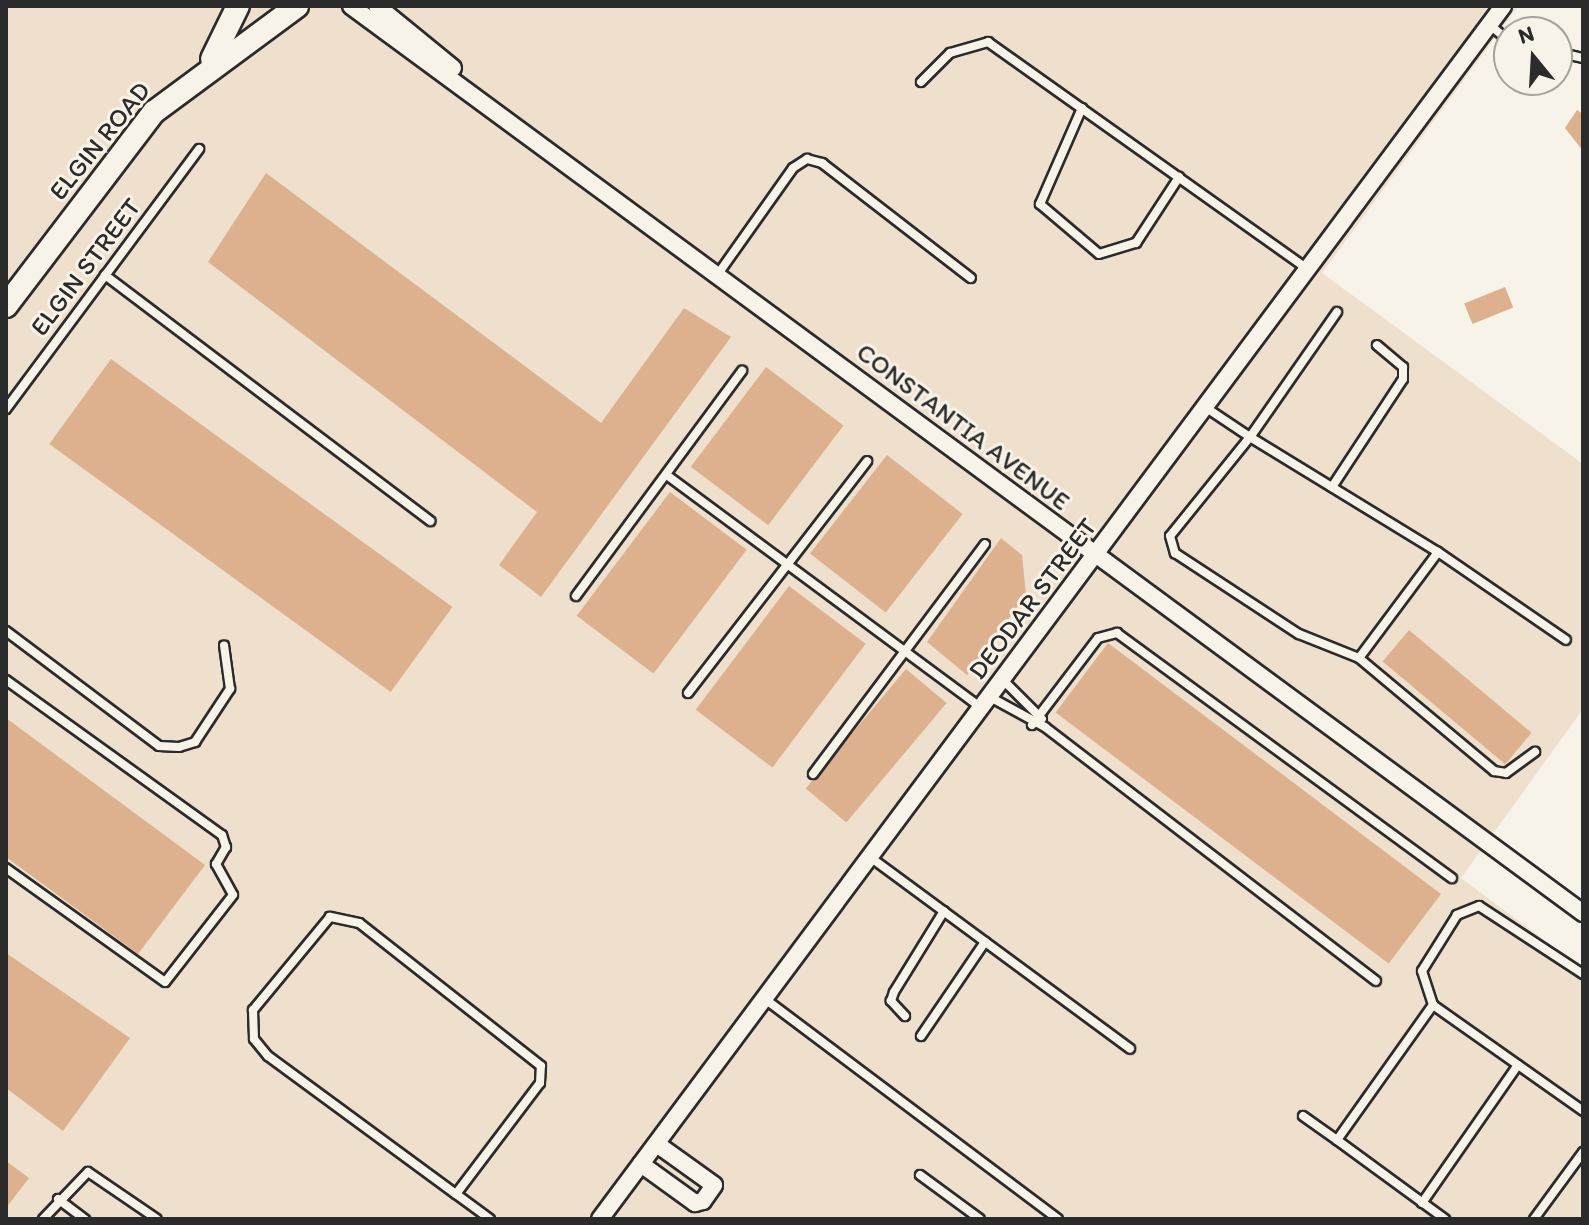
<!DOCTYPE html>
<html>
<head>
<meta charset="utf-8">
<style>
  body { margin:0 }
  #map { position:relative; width:1589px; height:1225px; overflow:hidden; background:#f7f3e8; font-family:Itim,sans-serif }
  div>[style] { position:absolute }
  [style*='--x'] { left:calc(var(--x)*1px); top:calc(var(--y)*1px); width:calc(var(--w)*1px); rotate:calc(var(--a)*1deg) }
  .built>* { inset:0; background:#efdfcd }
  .building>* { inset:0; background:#ddb18e; transform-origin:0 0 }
  .roads { filter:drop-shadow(2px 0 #2b2b2b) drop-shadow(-2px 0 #2b2b2b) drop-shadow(0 2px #2b2b2b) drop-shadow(0 -2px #2b2b2b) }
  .lane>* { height:8px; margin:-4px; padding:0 4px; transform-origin:4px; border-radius:4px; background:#f7f3e8 }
  .street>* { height:16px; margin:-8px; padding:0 8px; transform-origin:8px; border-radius:8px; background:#f7f3e8 }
  .secondary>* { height:22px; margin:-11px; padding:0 11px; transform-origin:11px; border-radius:11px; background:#f7f3e8 }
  span { translate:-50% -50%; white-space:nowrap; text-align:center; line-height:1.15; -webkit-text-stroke:6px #f7f3e8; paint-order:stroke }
  .street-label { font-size:26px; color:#2b2b2b }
  .frame { position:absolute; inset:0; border:8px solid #2b2b2b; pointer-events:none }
  .north { position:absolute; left:1493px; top:16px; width:80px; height:80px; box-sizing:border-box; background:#f7f3e8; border:2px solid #a5a39c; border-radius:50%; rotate:342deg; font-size:22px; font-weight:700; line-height:32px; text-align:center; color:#2b2b2b }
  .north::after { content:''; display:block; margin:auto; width:28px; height:36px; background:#2b2b2b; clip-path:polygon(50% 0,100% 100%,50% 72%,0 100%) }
</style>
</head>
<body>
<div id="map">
  <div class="built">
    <div style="clip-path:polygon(6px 6px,1518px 6px,1322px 273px,1583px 464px,1583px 709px,1461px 878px,1583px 969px,1583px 1219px,6px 1219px)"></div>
  </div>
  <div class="building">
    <div style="clip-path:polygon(1577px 110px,1583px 114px,1583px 151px,1565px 128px)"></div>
    <div style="clip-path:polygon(266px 173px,601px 423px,684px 308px,731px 337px,541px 597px,499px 565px,537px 512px,208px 262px)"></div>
    <div style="left:1505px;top:287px;width:22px;height:44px;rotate:68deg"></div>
    <div style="left:111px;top:359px;width:422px;height:105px;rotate:36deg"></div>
    <div style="left:766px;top:367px;width:97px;height:125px;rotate:37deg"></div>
    <div style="left:887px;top:455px;width:96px;height:125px;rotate:38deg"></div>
    <div style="left:670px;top:492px;width:96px;height:155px;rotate:37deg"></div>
    <div style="clip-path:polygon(1001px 538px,1022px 555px,1026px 595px,967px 675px,927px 642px)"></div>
    <div style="left:789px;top:586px;width:96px;height:155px;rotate:37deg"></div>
    <div style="left:1409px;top:630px;width:160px;height:41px;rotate:40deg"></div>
    <div style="left:1108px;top:643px;width:417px;height:87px;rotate:37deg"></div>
    <div style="left:906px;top:669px;width:53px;height:156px;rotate:40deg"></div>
    <div style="clip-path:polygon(6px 718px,205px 865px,138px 954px,6px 857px)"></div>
    <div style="clip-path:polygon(6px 953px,130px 1038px,63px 1131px,6px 1088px)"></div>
    <div style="clip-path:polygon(6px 1161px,29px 1178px,6px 1208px)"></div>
  </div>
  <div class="roads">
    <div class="lane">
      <div style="--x:1490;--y:25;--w:25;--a:40"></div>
      <div style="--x:1557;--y:52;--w:27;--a:13"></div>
      <div style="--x:921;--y:82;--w:41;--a:-45"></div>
      <div style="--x:950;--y:53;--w:40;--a:-16"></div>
      <div style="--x:988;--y:42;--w:392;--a:35.4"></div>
      <div style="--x:1082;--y:108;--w:105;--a:113.6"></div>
      <div style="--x:1040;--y:204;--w:77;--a:40.3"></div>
      <div style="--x:1099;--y:254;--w:39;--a:-17"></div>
      <div style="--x:1136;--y:243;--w:79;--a:-56.9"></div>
      <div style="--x:718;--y:274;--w:130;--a:-54.7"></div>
      <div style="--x:793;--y:168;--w:17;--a:-33"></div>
      <div style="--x:807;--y:159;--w:16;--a:15"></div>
      <div style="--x:822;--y:163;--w:188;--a:37.7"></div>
      <div style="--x:105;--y:275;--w:408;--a:37.1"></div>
      <div style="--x:1337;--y:312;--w:152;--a:124.8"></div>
      <div style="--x:1250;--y:437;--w:220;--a:31.5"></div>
      <div style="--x:1438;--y:552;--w:132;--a:126.7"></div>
      <div style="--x:1205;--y:407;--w:54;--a:33.7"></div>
      <div style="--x:1250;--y:437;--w:127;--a:128.9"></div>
      <div style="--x:1170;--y:536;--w:18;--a:74"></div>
      <div style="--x:1175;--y:553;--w:148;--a:33.2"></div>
      <div style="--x:1299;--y:634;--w:65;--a:21.8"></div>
      <div style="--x:1359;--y:658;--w:176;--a:39.9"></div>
      <div style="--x:1494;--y:771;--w:12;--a:9"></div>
      <div style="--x:1506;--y:773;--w:36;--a:-36"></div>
      <div style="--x:6;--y:409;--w:324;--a:-53.4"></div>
      <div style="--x:668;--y:476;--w:390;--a:36.5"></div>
      <div style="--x:1332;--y:487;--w:129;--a:-56.7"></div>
      <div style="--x:1403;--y:379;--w:12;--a:-90"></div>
      <div style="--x:1403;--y:367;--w:34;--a:-140"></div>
      <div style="--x:1438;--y:552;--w:155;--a:34.5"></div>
      <div style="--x:576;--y:596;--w:280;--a:-53.6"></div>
      <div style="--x:6;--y:631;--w:191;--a:36.9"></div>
      <div style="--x:159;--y:746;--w:20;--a:3"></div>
      <div style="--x:179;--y:747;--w:17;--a:-17"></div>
      <div style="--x:195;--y:742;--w:64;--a:-56.6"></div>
      <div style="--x:230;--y:689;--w:44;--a:-97.8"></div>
      <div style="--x:6;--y:680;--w:266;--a:35.7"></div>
      <div style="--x:222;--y:835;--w:13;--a:72"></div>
      <div style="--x:226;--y:847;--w:20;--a:120"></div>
      <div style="--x:216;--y:864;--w:35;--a:61"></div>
      <div style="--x:233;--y:895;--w:110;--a:128"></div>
      <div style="--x:165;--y:982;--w:196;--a:-144.4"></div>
      <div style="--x:1003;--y:680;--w:55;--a:45"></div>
      <div style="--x:688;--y:693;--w:293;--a:-52.3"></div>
      <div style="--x:990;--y:697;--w:63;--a:28.6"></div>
      <div style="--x:1045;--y:727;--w:417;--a:37.5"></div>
      <div style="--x:1032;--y:725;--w:109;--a:-52.8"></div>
      <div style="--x:1098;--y:638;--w:20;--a:-15"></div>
      <div style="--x:1117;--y:633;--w:415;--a:36.2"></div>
      <div style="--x:813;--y:774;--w:287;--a:-53.2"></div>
      <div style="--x:870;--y:857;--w:323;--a:36.4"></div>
      <div style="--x:1583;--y:974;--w:124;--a:-146.8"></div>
      <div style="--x:1479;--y:906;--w:24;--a:158"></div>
      <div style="--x:1457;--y:915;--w:66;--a:122"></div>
      <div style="--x:1422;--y:971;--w:36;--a:72"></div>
      <div style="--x:1433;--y:1005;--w:184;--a:35.2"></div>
      <div style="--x:765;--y:999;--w:366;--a:36.9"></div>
      <div style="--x:905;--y:1016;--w:21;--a:-133"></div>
      <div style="--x:891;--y:1001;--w:9;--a:-72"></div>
      <div style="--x:894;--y:992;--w:95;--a:-58.3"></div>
      <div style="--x:921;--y:1036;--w:114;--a:-55.8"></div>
      <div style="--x:1303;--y:1116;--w:42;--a:35.2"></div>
      <div style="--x:1337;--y:1140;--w:166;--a:-54.6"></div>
      <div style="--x:1337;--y:1140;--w:134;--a:36.2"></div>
      <div style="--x:920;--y:1175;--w:74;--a:36.3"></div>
      <div style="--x:456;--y:1194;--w:139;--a:-52.9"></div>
      <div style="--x:540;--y:1083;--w:17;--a:-87"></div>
      <div style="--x:541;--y:1066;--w:231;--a:-141.8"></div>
      <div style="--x:359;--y:923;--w:30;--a:-168"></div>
      <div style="--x:330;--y:917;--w:121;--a:129.6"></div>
      <div style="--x:253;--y:1010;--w:29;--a:88"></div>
      <div style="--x:254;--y:1039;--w:22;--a:51"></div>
      <div style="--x:268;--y:1056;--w:233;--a:36.3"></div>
      <div style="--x:456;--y:1194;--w:42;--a:36.3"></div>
      <div style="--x:58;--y:1199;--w:34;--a:37"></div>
      <div style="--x:1422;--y:1203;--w:168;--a:-55.2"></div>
      <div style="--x:43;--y:1219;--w:65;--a:-46.2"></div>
      <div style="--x:88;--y:1172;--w:83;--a:34.3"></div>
      <div style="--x:1534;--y:1219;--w:83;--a:-53.8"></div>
    </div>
    <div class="street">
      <div style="--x:351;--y:6;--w:1530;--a:36.36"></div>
      <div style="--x:377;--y:6;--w:98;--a:39.2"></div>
      <div style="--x:641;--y:1164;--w:67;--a:35.8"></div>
      <div style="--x:695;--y:1203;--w:8;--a:-14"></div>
      <div style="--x:703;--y:1201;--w:19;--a:-55"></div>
      <div style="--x:714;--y:1185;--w:70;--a:-144.3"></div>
      <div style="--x:600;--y:1219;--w:1512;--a:-53.33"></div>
    </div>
    <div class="secondary">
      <div style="--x:212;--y:59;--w:59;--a:-63.9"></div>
      <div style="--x:6;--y:306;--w:244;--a:-52.7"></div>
      <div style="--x:154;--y:112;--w:178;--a:-36.5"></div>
    </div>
  </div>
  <div class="street-label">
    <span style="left:100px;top:141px;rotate:-51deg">ELGIN ROAD</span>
    <span style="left:86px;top:267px;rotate:-53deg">ELGIN STREET</span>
    <span style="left:963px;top:427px;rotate:37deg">CONSTANTIA AVENUE</span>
    <span style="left:1033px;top:599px;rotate:-53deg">DEODAR STREET</span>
  </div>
  <div class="frame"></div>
  <div class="north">N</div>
</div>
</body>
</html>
